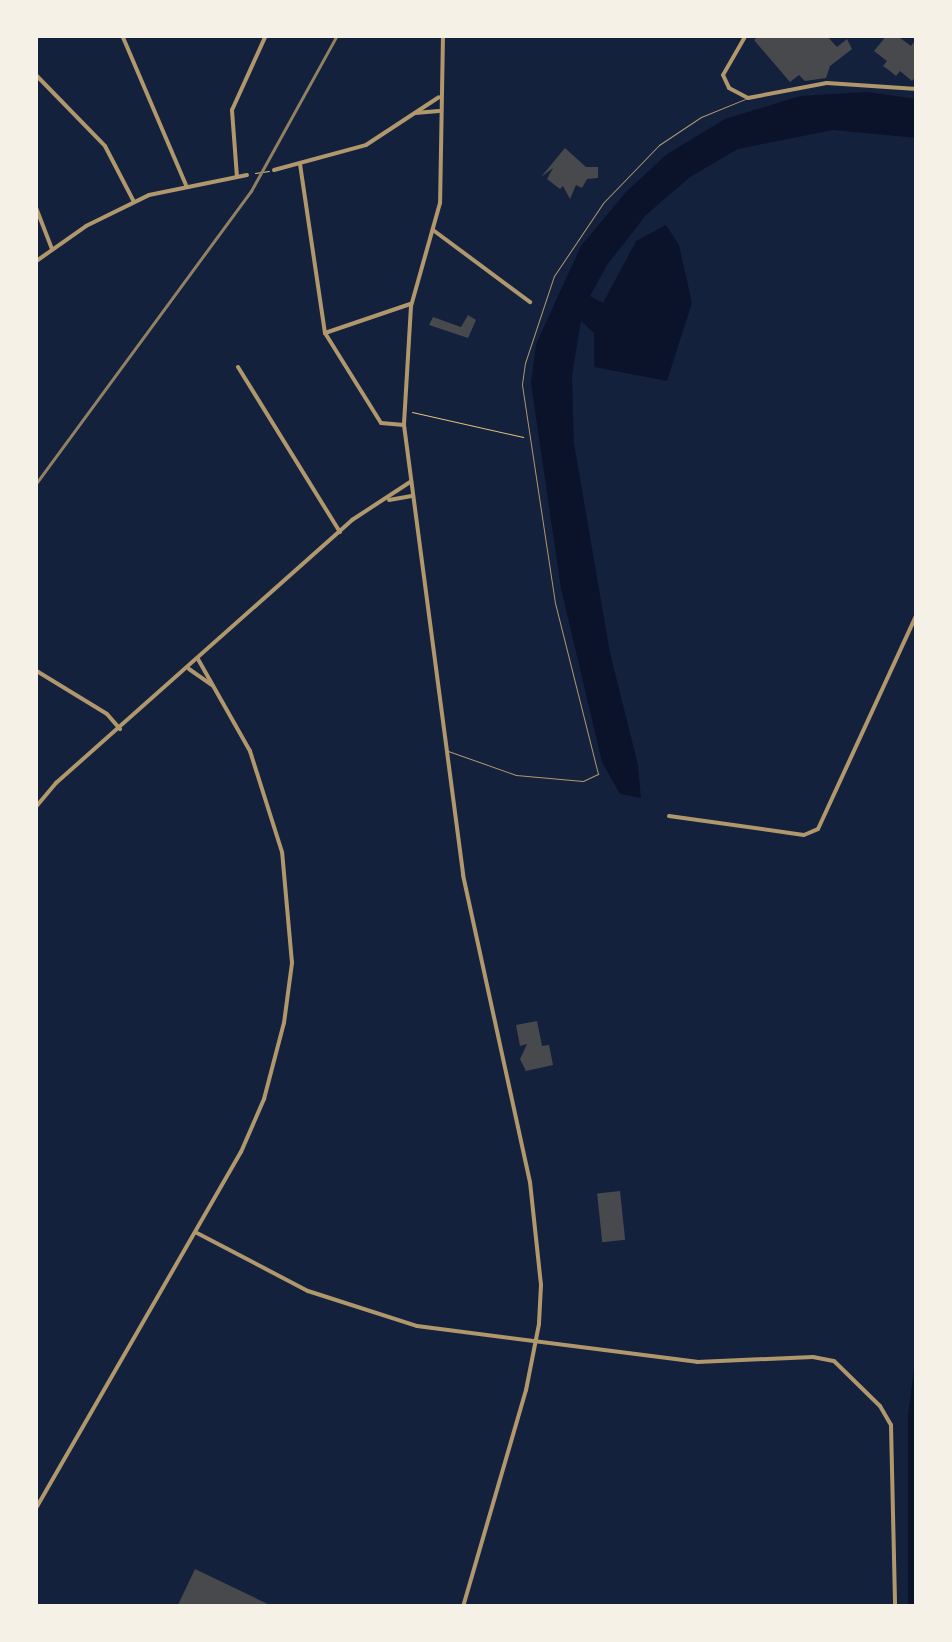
<!DOCTYPE html>
<html>
<head>
<meta charset="utf-8">
<style>
  body { margin:0 }
  #map { position:relative; width:952px; height:1642px; overflow:hidden; background:#14213d; font-family:"Archivo Narrow",sans-serif }
  div>[style] { position:absolute }
  [style*='--x'] { left:calc(var(--x)*1px); top:calc(var(--y)*1px); width:calc(var(--w)*1px); rotate:calc(var(--a)*1deg) }
  .water>* { inset:0; background:#0b132b }
  .building>* { inset:0; background:#48494c; transform-origin:0 0 }
  .path>* { height:1px; margin:-0.5px; padding:0 0.5px; transform-origin:0.5px; border-radius:0.5px; background:#e5c07b }
  .service>* { height:1px; margin:-0.5px; padding:0 0.5px; transform-origin:0.5px; border-radius:0.5px; background:#b1986c }
  .minor>* { height:4px; margin:-2px; padding:0 2px; transform-origin:2px; border-radius:2px; background:#b1986c }
  .tertiary>* { height:4px; margin:-2px; padding:0 2px; transform-origin:2px; border-radius:2px; background:#b1986c }
  .rail>* { height:2.5px; margin:-1.25px; padding:0 1.25px; transform-origin:1.25px; border-radius:1.25px; background:#918062 }
  span { translate:-50% -50%; white-space:nowrap; text-align:center; line-height:1.15; -webkit-text-stroke:8px #f6f1e7; paint-order:stroke }
  .frame { position:absolute; inset:0; border:38px solid #f6f1e7; pointer-events:none }
</style>
</head>
<body>
<div id="map">
  <div class="water">
    <div style="clip-path:polygon(867px 92px,917px 99px,917px 138px,833px 130px,738px 149px,690px 177px,646px 215px,607px 265px,590px 296px,603px 303px,636px 241px,666px 225px,679px 245px,692px 303px,667px 381px,594px 367px,594px 333px,581px 321px,572px 376px,574px 443px,610px 653px,638px 765px,641px 798px,620px 794px,602px 762px,561px 589px,531px 383px,536px 344px,581px 246px,626px 192px,667px 154px,725px 119px,800px 96px)"></div>
    <div style="clip-path:polygon(917px 1345px,917px 1607px,908px 1607px,908px 1415px)"></div>
  </div>
  <div class="building">
    <div style="clip-path:polygon(760px 35px,826px 35px,837px 47px,847px 39px,852px 49px,830px 66px,826px 78px,805px 81px,799px 75px,790px 82px,754px 40px)"></div>
    <div style="clip-path:polygon(887px 35px,896px 35px,911px 46px,917px 38px,917px 75px,912px 81px,900px 71px,896px 76px,890px 71px,883px 66px,887px 61px,874px 51px)"></div>
    <div style="clip-path:polygon(565px 148px,586px 167px,598px 167px,598px 178px,587px 179px,582px 188px,576px 185px,570px 199px,563px 186px,560px 189px,547px 179px,553px 168px,541px 177px)"></div>
    <div style="clip-path:polygon(468px 315px,476px 320px,468px 338px,429px 325px,433px 317px,461px 327px)"></div>
    <div style="clip-path:polygon(537px 1021px,542px 1046px,549px 1045px,553px 1065px,526px 1071px,520px 1059px,527px 1044px,520px 1046px,516px 1025px)"></div>
    <div style="left:620px;top:1191px;width:49px;height:23px;rotate:84deg"></div>
    <div style="clip-path:polygon(195px 1569px,274px 1607px,177px 1607px)"></div>
  </div>
  <div class="path">
    <div style="--x:255;--y:173;--w:14;--a:-8"></div>
    <div style="--x:412;--y:412;--w:114;--a:12.7"></div>
  </div>
  <div class="service">
    <div style="--x:448;--y:751;--w:72;--a:19.4"></div>
    <div style="--x:516;--y:775;--w:67;--a:5.1"></div>
    <div style="--x:583;--y:781;--w:17;--a:-25"></div>
    <div style="--x:598;--y:774;--w:176;--a:-104.1"></div>
    <div style="--x:555;--y:603;--w:221;--a:-98.6"></div>
    <div style="--x:522;--y:384;--w:21;--a:-82"></div>
    <div style="--x:525;--y:363;--w:92;--a:-71.6"></div>
    <div style="--x:554;--y:276;--w:88;--a:-56.1"></div>
    <div style="--x:603;--y:203;--w:81;--a:-46"></div>
    <div style="--x:659;--y:145;--w:50;--a:-33.7"></div>
    <div style="--x:701;--y:117;--w:48;--a:-22.2"></div>
  </div>
  <div class="minor">
    <div style="--x:122;--y:35;--w:163;--a:66.9"></div>
    <div style="--x:746;--y:35;--w:46;--a:119.9"></div>
    <div style="--x:723;--y:75;--w:14;--a:65"></div>
    <div style="--x:729;--y:88;--w:21;--a:28"></div>
    <div style="--x:748;--y:98;--w:80;--a:-10.8"></div>
    <div style="--x:827;--y:83;--w:90;--a:3.8"></div>
    <div style="--x:35;--y:74;--w:100;--a:45.8"></div>
    <div style="--x:105;--y:146;--w:63;--a:62.6"></div>
    <div style="--x:415;--y:113;--w:24;--a:-5"></div>
    <div style="--x:300;--y:164;--w:171;--a:81.6"></div>
    <div style="--x:325;--y:333;--w:106;--a:58.1"></div>
    <div style="--x:381;--y:423;--w:23;--a:5"></div>
    <div style="--x:274;--y:170;--w:95;--a:-15.2"></div>
    <div style="--x:366;--y:145;--w:87;--a:-33.3"></div>
    <div style="--x:237;--y:177;--w:67;--a:-94.3"></div>
    <div style="--x:232;--y:110;--w:82;--a:-65.6"></div>
    <div style="--x:35;--y:205;--w:47;--a:68.9"></div>
    <div style="--x:433;--y:230;--w:121;--a:36.6"></div>
    <div style="--x:35;--y:262;--w:62;--a:-35.2"></div>
    <div style="--x:86;--y:226;--w:70;--a:-26.2"></div>
    <div style="--x:149;--y:195;--w:100;--a:-11.5"></div>
    <div style="--x:325;--y:333;--w:90;--a:-18.8"></div>
    <div style="--x:238;--y:367;--w:194;--a:58.3"></div>
    <div style="--x:389;--y:500;--w:23;--a:-10"></div>
    <div style="--x:189;--y:669;--w:29;--a:35"></div>
    <div style="--x:35;--y:670;--w:84;--a:31.4"></div>
    <div style="--x:107;--y:714;--w:20;--a:49"></div>
    <div style="--x:35;--y:808;--w:33;--a:-50"></div>
    <div style="--x:56;--y:783;--w:396;--a:-41.6"></div>
    <div style="--x:352;--y:520;--w:69;--a:-33.2"></div>
    <div style="--x:669;--y:816;--w:136;--a:8"></div>
    <div style="--x:804;--y:835;--w:15;--a:-23"></div>
    <div style="--x:818;--y:829;--w:237;--a:-65.3"></div>
    <div style="--x:197;--y:1233;--w:125;--a:27.6"></div>
    <div style="--x:308;--y:1291;--w:114;--a:17.8"></div>
    <div style="--x:417;--y:1326;--w:282;--a:7.3"></div>
    <div style="--x:697;--y:1362;--w:116;--a:-2.5"></div>
    <div style="--x:813;--y:1357;--w:21;--a:11"></div>
    <div style="--x:834;--y:1361;--w:64;--a:44.4"></div>
    <div style="--x:880;--y:1406;--w:22;--a:60"></div>
    <div style="--x:891;--y:1425;--w:182;--a:88.7"></div>
    <div style="--x:35;--y:1510;--w:413;--a:-60.1"></div>
    <div style="--x:241;--y:1152;--w:58;--a:-66.5"></div>
    <div style="--x:264;--y:1099;--w:79;--a:-75.3"></div>
    <div style="--x:284;--y:1023;--w:61;--a:-82.4"></div>
    <div style="--x:292;--y:963;--w:111;--a:-95.1"></div>
    <div style="--x:282;--y:852;--w:106;--a:-107.6"></div>
    <div style="--x:250;--y:751;--w:106;--a:-119.5"></div>
  </div>
  <div class="tertiary">
    <div style="--x:443;--y:35;--w:168;--a:91"></div>
    <div style="--x:440;--y:203;--w:107;--a:105.7"></div>
    <div style="--x:411;--y:306;--w:119;--a:93.4"></div>
    <div style="--x:404;--y:425;--w:454;--a:82.5"></div>
    <div style="--x:463;--y:875;--w:314;--a:77.7"></div>
    <div style="--x:530;--y:1182;--w:104;--a:83.9"></div>
    <div style="--x:541;--y:1285;--w:39;--a:93"></div>
    <div style="--x:539;--y:1324;--w:67;--a:101.1"></div>
    <div style="--x:526;--y:1390;--w:226;--a:106.2"></div>
  </div>
  <div class="rail">
    <div style="--x:35;--y:485;--w:365;--a:-53.7"></div>
    <div style="--x:251;--y:191;--w:178;--a:-61.1"></div>
  </div>
  <div class="frame"></div>
</div>
</body>
</html>
